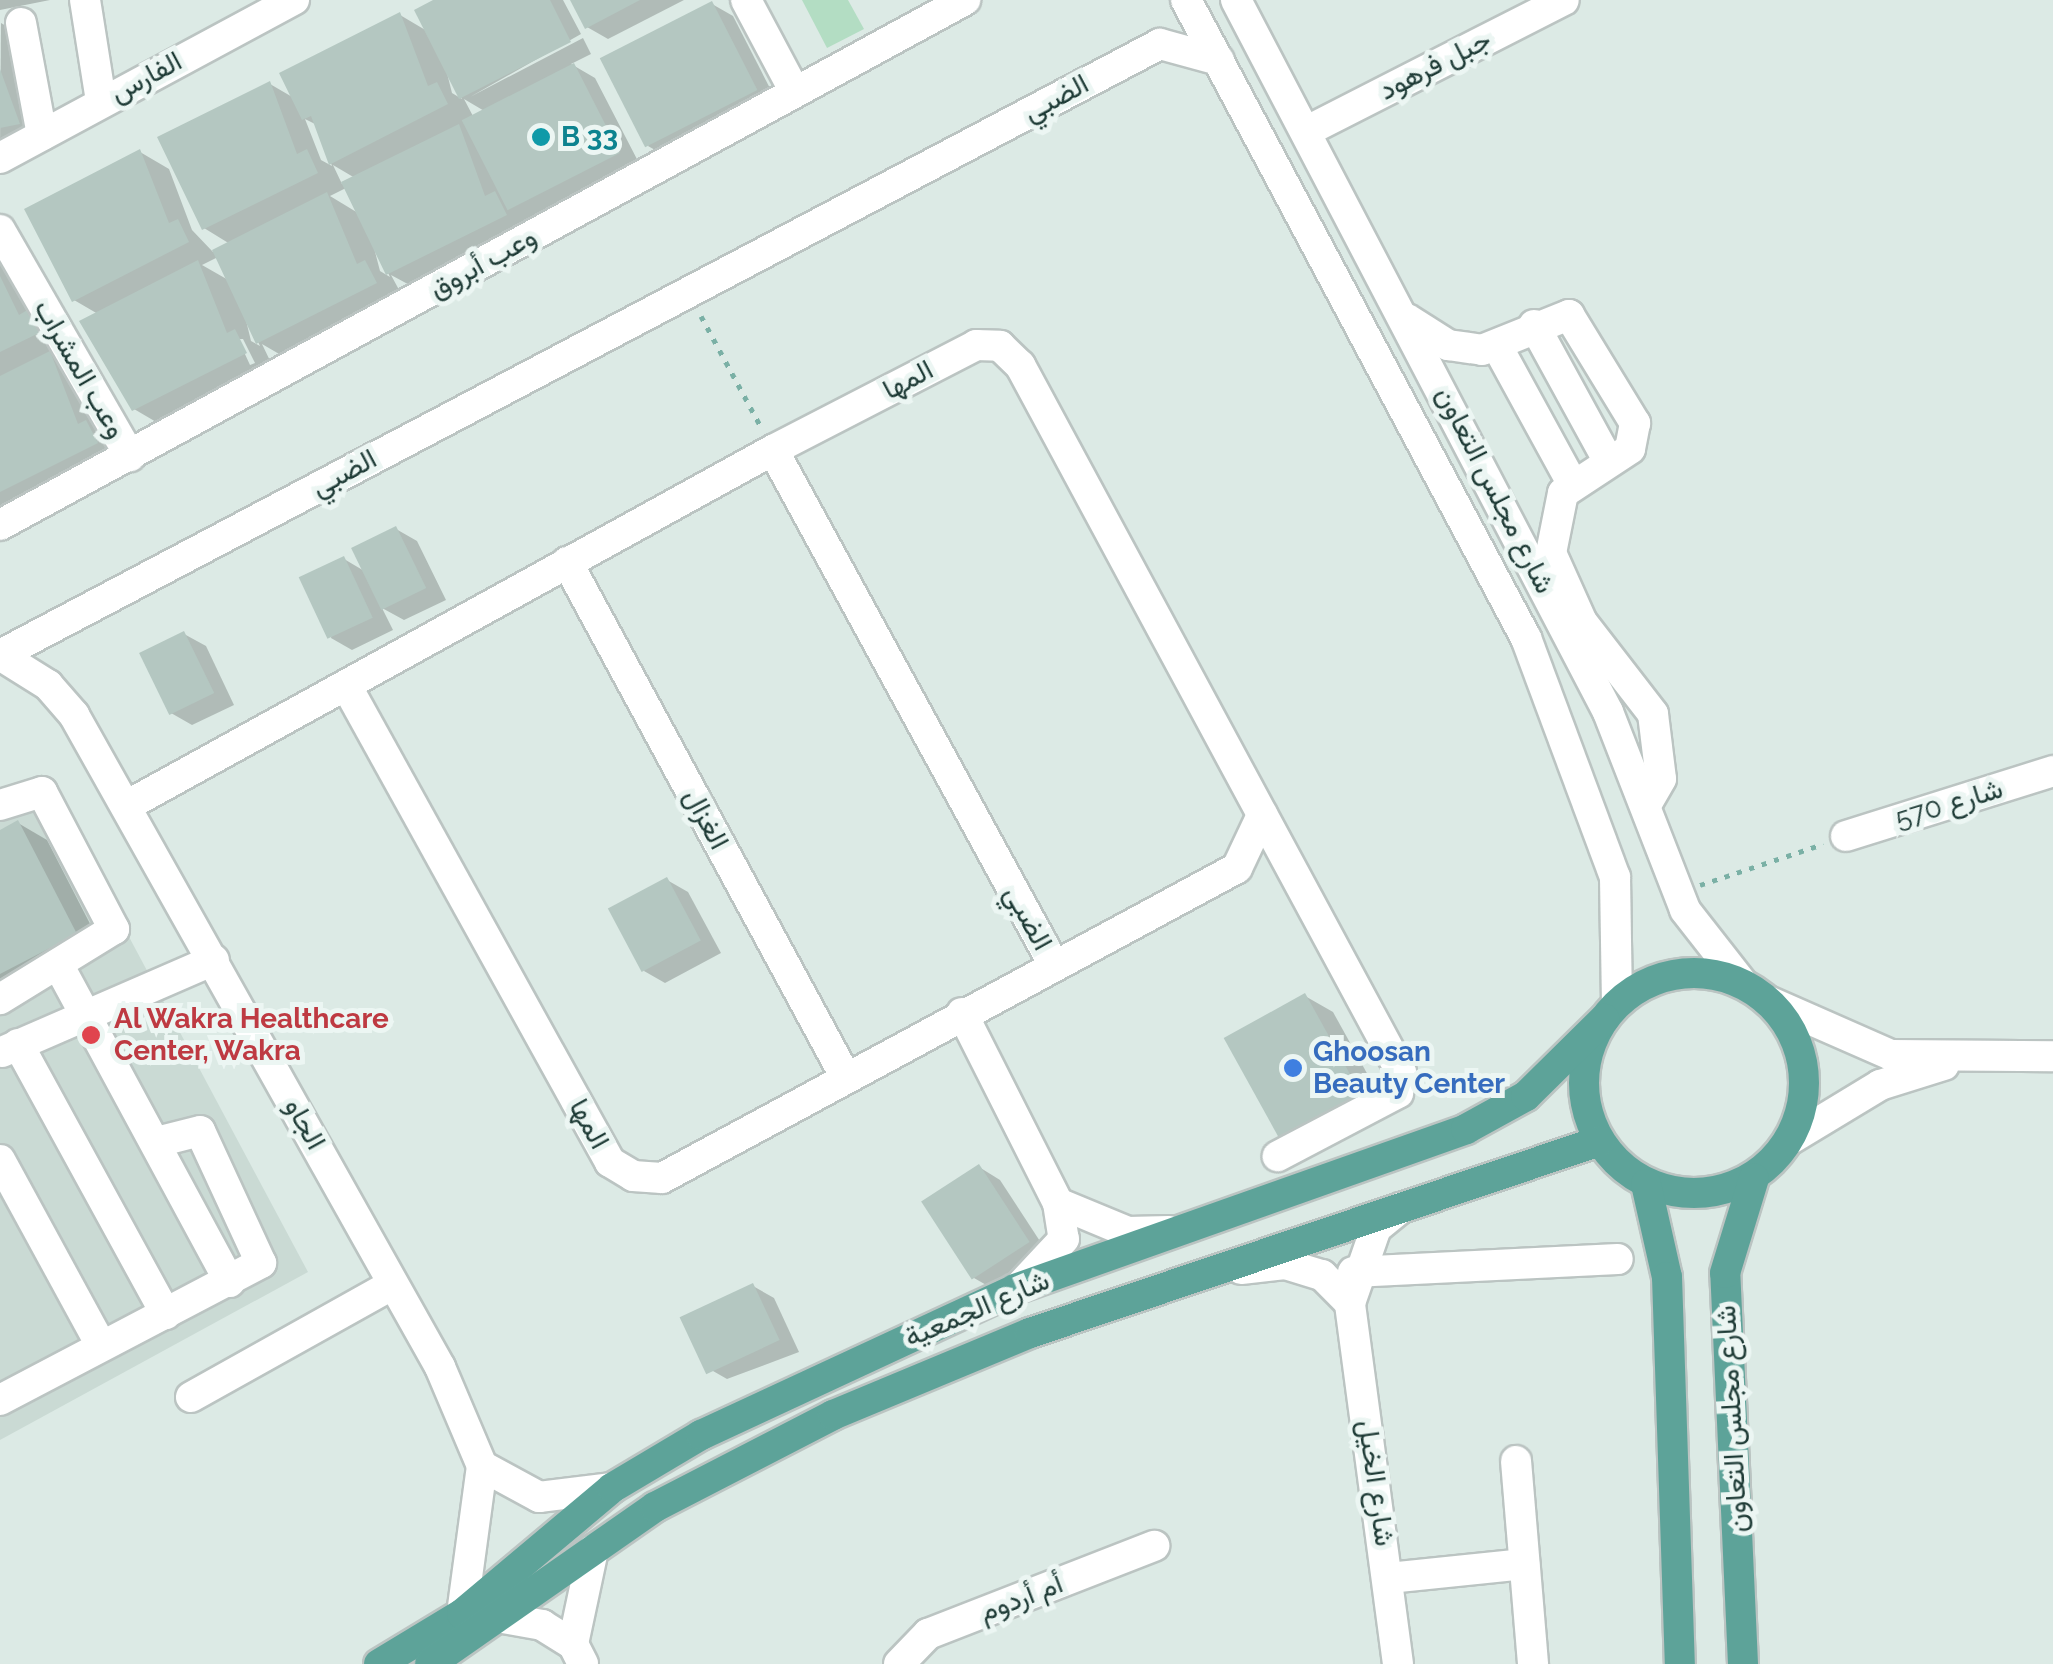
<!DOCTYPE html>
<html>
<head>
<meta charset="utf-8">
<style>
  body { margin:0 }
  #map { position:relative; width:2053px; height:1664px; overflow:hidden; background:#dceae5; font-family:Raleway,Vazirmatn,sans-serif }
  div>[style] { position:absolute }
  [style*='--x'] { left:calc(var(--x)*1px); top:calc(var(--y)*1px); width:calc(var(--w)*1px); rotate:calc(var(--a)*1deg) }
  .built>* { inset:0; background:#cadad4 }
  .green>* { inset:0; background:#b3ddc3 }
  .shadow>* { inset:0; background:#0003 }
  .building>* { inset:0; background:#b4c7c1; transform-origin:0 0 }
  .path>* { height:5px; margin-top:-2.5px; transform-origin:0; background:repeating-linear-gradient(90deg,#7ab0a5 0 5px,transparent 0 13px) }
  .roads { filter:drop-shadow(2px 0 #bbc4c2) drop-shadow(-2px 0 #bbc4c2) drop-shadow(0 2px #bbc4c2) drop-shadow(0 -2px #bbc4c2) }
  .minor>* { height:30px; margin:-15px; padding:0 15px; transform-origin:15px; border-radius:15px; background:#fff }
  .major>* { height:30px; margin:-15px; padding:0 15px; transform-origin:15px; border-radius:15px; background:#5da399 }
  .major>.ring { margin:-15px; padding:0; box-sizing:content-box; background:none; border:30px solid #5da399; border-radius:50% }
  .dots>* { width:28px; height:28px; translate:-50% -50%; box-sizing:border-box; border:5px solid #ecf6f3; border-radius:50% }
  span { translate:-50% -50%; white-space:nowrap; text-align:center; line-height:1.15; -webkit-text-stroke:10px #ecf6f3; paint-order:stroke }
  .street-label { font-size:28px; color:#1d3a35 }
  .culture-label { font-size:28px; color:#0d838f; font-weight:700 }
  .left { translate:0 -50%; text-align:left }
  .health-label { font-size:28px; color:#be3a42; font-weight:700 }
  .shop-label { font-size:28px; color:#366cbe; font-weight:700 }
</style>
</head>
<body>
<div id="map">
  <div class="built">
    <div style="clip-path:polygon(42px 774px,308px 1272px,0 1440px,0 797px)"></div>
  </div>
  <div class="green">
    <div style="clip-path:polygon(802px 0,848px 0,864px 29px,827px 48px)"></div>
  </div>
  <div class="shadow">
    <div style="clip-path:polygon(0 0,50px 0,0 10px)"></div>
    <div style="clip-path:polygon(evenodd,438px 0,563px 0,581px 34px,470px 97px,583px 38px,591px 54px,571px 64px,595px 78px,640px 165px,417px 289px,391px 275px,404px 299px,286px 358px,262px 344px,274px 369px,163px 426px,134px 409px,98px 314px,74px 300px,140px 152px,169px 169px,192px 230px,213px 252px,230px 244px,204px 228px,270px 84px,294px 98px,400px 15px,427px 31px,438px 0,446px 69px,462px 99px,452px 93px,446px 69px,438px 0,464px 99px,486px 112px,474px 118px,464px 99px,438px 0,305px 119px,317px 125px,332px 166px,321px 160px,305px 119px,438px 0,333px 165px,355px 178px,342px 184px,333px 165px,438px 0,346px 188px,358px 213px,330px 196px,346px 188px,438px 0,372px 240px,390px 277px,380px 271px,372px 240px,438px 0,218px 257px,230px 281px,202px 265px,218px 257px,438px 0,244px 312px,260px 346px,251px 341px,244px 312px,438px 0,238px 339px,243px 339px,255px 363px,250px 365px,238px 339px)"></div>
    <div style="clip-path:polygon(573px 0,684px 0,608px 39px,587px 27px)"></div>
    <div style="clip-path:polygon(712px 4px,733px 16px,777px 102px,669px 158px,648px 146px)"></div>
    <div style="clip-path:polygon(1px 23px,30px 40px,47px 139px,0 148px)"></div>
    <div style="clip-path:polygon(0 247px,68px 348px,53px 356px,78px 370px,125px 459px,0 510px)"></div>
    <div style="clip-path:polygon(396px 529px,417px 541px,446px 600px,404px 620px,382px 608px,393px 630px,352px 650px,331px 638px,344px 559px,366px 572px)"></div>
    <div style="clip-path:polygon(184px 634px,206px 646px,234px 705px,192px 725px,171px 713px)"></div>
    <div style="clip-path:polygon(18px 823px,47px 840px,104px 951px,0 1004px,0 833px)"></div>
    <div style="clip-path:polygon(667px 880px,688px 892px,721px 953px,665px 983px,644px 971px)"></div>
    <div style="clip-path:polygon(1305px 996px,1333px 1012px,1389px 1113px,1312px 1157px,1284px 1140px)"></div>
    <div style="clip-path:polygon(979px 1167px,1000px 1180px,1049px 1255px,995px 1290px,974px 1278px)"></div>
    <div style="clip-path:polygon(753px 1286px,774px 1298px,799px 1352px,727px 1379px,706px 1367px)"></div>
  </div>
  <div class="building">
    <div style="clip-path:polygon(433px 0,550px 0,571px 42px,459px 99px,414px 10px)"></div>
    <div style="clip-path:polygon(570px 0,640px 0,585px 29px)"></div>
    <div style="left:712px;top:1px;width:100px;height:126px;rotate:63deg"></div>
    <div style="clip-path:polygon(400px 12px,428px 86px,437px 82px,448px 104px,329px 165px,311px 116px,302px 120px,279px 73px)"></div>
    <div style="left:574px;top:63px;width:101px;height:126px;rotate:63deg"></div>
    <div style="clip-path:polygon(0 69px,20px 124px,0 128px)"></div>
    <div style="clip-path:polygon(270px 81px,297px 154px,307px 149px,318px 173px,202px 230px,157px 137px)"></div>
    <div style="clip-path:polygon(459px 124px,485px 196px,495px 191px,507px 215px,386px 275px,341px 182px)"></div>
    <div style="clip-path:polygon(140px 149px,169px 223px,178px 219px,189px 242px,72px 302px,24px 209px)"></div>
    <div style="clip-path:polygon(327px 192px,357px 264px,365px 260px,377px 283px,256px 344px,212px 250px)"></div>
    <div style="clip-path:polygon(198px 260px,227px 333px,235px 329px,247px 353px,132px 411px,79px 321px)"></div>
    <div style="clip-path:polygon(0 276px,19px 315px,29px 309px,41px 332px,0 352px)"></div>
    <div style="clip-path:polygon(50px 351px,78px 424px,86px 420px,98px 443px,0 492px,0 376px)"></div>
    <div style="left:396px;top:526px;width:69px;height:50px;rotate:64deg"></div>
    <div style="left:344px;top:556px;width:68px;height:50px;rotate:65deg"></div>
    <div style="left:184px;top:631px;width:69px;height:50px;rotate:64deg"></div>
    <div style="clip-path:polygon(18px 820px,77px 934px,0 974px,0 830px)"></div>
    <div style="left:667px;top:877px;width:72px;height:67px;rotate:62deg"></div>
    <div style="left:1305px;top:993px;width:119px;height:93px;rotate:61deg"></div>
    <div style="left:979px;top:1164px;width:93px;height:69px;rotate:57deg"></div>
    <div style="left:753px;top:1283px;width:63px;height:81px;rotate:65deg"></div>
  </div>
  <div class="path">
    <div style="--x:701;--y:316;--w:128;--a:61.6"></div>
    <div style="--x:1700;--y:885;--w:130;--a:-18.4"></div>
  </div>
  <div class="roads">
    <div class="minor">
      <div style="--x:85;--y:0;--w:102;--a:81"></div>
      <div style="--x:746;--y:0;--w:104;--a:62"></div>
      <div style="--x:1186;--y:0;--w:723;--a:61.95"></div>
      <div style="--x:1526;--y:638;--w:255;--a:69.6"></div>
      <div style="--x:1615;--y:877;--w:126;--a:89.1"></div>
      <div style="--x:1236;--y:0;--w:803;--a:62.41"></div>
      <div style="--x:1608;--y:712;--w:212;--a:68.7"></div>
      <div style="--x:1685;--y:910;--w:93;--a:52"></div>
      <div style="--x:21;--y:23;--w:114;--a:79.4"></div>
      <div style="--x:1307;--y:131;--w:288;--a:-27"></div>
      <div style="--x:0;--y:158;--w:334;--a:-28.3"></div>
      <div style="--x:0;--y:230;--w:261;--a:60.1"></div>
      <div style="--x:1407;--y:319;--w:49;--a:32.4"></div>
      <div style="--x:1448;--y:345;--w:34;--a:8"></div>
      <div style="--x:1482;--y:350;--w:94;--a:-21.9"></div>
      <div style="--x:1569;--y:315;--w:127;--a:58.6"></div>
      <div style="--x:1635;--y:423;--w:26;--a:101"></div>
      <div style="--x:1630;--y:449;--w:80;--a:146.7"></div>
      <div style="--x:1563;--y:493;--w:61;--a:101.3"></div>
      <div style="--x:1551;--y:553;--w:76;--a:65.8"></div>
      <div style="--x:1582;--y:622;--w:116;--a:52.3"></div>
      <div style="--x:1653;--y:714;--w:65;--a:83"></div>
      <div style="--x:1661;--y:779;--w:28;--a:120"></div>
      <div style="--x:1534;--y:325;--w:156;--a:61.3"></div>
      <div style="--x:1497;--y:346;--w:156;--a:61.3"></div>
      <div style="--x:773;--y:450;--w:587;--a:61.38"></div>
      <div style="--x:0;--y:525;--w:1099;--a:-28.55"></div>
      <div style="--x:567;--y:562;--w:584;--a:61.59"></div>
      <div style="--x:0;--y:655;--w:1311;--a:-27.78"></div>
      <div style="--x:1160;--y:44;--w:61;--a:15.2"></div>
      <div style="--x:0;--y:655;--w:57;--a:32"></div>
      <div style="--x:48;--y:685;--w:40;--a:49"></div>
      <div style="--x:74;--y:715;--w:748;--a:60.69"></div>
      <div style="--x:440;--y:1367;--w:108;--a:67"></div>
      <div style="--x:482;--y:1466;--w:149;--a:97.7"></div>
      <div style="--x:346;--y:685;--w:545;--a:61.04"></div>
      <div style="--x:610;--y:1162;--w:27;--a:31"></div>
      <div style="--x:633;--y:1176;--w:29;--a:4"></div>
      <div style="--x:662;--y:1178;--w:653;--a:-28.33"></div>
      <div style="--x:1237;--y:868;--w:59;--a:-64.7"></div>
      <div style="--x:0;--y:805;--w:44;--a:-17.2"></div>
      <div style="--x:42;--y:792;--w:155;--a:62.3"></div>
      <div style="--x:114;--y:929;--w:134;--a:148.4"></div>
      <div style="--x:128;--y:805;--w:736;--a:-28.83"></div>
      <div style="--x:773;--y:450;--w:229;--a:-27.3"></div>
      <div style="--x:976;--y:345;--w:24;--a:2"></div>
      <div style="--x:1000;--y:346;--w:28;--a:44"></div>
      <div style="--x:1020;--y:365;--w:803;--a:61.68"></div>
      <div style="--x:1401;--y:1072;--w:21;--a:98"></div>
      <div style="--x:1398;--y:1093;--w:136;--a:152.3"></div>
      <div style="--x:1846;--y:836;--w:217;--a:-17.4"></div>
      <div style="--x:60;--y:968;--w:357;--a:61.6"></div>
      <div style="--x:1768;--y:1001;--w:134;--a:23.7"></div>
      <div style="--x:1891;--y:1055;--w:162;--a:0.4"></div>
      <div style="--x:962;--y:1013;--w:213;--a:63.2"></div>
      <div style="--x:1058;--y:1203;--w:36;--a:81"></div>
      <div style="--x:1064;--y:1239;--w:62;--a:133"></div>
      <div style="--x:18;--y:1044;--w:308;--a:61.3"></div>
      <div style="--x:2;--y:1052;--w:231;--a:-23.5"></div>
      <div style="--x:1791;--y:1139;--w:104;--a:-31.2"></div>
      <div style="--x:1880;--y:1085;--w:67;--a:-17.4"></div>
      <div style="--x:0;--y:1160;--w:211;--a:61.4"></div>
      <div style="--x:1058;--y:1203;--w:76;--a:22.5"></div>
      <div style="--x:1128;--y:1232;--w:41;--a:-1.4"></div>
      <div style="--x:1241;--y:1269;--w:44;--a:-6.5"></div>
      <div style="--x:1285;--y:1264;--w:39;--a:17"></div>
      <div style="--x:1322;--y:1275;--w:40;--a:45"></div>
      <div style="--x:1353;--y:1272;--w:265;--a:-2.8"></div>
      <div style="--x:191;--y:1397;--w:231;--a:-29.2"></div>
      <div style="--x:0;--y:1400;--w:295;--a:-27.7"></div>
      <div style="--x:261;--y:1263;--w:145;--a:-114.8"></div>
      <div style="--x:200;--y:1131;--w:44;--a:165.7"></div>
      <div style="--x:1516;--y:1461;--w:204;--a:85.2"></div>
      <div style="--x:482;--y:1466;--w:65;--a:28.5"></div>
      <div style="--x:539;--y:1497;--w:74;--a:-7"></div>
      <div style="--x:1389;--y:1578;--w:136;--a:-5.9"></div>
      <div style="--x:503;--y:1618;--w:40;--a:10"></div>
      <div style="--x:542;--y:1625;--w:36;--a:32"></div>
      <div style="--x:573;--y:1644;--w:22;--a:63"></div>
      <div style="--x:573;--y:1644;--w:96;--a:-78"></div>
      <div style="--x:899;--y:1664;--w:42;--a:-46"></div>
      <div style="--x:928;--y:1634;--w:243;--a:-21.3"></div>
      <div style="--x:1398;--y:1664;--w:364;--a:-97.6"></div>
      <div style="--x:1350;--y:1303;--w:79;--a:-70.9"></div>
      <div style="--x:1376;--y:1228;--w:32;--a:-39"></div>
    </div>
    <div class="major">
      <div class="ring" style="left:1584px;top:973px;width:190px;height:190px"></div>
      <div style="--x:1646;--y:1184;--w:95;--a:77.3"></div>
      <div style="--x:1667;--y:1277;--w:387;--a:88.1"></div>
      <div style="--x:379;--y:1664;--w:97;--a:-31.1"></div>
      <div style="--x:462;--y:1614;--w:196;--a:-40"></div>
      <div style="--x:612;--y:1488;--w:104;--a:-30.8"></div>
      <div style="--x:701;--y:1435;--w:346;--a:-24.9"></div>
      <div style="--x:1015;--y:1289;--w:479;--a:-19.5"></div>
      <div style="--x:1466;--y:1129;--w:68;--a:-28.8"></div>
      <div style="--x:1526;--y:1096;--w:110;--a:-44.6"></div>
      <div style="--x:430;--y:1664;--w:274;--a:-34.9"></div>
      <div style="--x:655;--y:1507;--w:200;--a:-27.3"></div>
      <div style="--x:833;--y:1415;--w:213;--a:-22.6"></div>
      <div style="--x:1030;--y:1333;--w:601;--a:-18.62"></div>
      <div style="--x:1743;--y:1664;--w:391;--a:-92.6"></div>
      <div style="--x:1725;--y:1273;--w:99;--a:-73"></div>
    </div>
  </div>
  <div class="dots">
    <div style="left:541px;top:137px;background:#0f9aa8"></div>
    <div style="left:91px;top:1035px;background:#e0444e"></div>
    <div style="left:1293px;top:1068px;background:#3f7fe0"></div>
  </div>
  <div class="street-label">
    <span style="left:1435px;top:65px;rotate:-27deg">جبل فرهود</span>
    <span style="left:146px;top:77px;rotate:-28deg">الفارس</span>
    <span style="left:1056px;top:98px;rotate:-28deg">الضبي</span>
    <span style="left:483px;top:263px;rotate:-29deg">وعب أبروق</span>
    <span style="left:80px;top:369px;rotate:60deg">وعب المشراب</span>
    <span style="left:908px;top:380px;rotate:-28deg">المها</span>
    <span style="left:344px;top:473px;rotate:-28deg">الضبي</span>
    <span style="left:1495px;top:490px;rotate:63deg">شارع مجلس التعاون</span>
    <span style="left:1949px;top:804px;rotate:-17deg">شارع 570</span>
    <span style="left:706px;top:819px;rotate:62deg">الغزال</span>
    <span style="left:1028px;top:918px;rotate:61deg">الضبي</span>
    <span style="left:305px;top:1124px;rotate:61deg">الجاو</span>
    <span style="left:589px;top:1124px;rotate:61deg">المها</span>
    <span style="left:977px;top:1309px;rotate:-23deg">شارع الجمعية</span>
    <span style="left:1732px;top:1419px;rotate:-93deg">شارع مجلس التعاون</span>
    <span style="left:1376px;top:1483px;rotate:82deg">شارع الخيل</span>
    <span style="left:1021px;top:1598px;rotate:-21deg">أم أردوم</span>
  </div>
  <div class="culture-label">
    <span class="left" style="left:561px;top:137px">B 33</span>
  </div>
  <div class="health-label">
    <span class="left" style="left:114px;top:1035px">Al Wakra Healthcare<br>Center, Wakra</span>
  </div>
  <div class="shop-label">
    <span class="left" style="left:1313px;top:1068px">Ghoosan<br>Beauty Center</span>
  </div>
</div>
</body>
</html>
